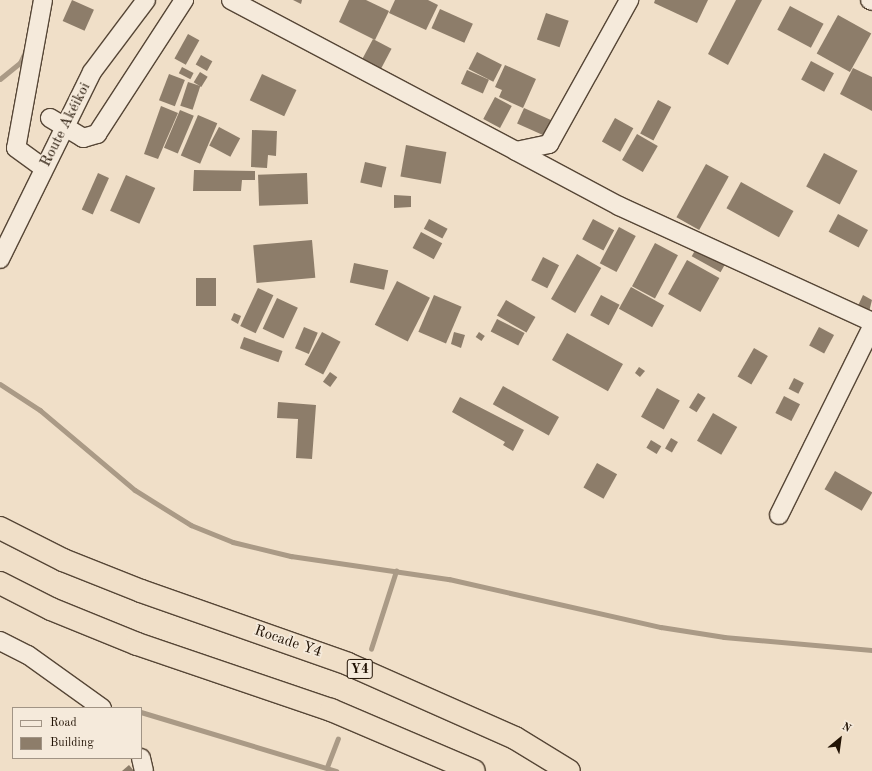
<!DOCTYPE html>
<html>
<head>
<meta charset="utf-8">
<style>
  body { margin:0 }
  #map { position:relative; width:872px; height:771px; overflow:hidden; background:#f0dfc8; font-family:"Old Standard TT",serif }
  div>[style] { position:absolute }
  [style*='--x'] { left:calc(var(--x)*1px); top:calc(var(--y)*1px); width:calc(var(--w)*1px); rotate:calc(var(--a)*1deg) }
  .stream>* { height:4.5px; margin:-2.25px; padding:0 2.25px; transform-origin:2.25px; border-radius:2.25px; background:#aa9a86 }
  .building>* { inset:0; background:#8d7d6a; transform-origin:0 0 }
  .roads { filter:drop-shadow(1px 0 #564636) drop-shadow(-1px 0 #564636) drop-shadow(0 1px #564636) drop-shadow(0 -1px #564636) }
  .minor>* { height:18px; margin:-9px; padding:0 9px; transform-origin:9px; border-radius:9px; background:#f5eadb }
  .highway>* { height:22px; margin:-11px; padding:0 11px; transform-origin:11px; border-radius:11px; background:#f0dfc8 }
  span { translate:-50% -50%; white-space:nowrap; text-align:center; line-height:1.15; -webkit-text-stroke:3.5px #f5eadb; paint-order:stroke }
  .shield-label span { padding:1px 3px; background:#f5eadb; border:1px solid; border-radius:3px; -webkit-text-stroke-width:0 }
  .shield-label { font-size:14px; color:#221305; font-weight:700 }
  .street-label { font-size:15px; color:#221305 }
  .legend { position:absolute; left:12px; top:707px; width:130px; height:52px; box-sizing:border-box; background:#f5eadb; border:1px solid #a19485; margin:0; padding:5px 7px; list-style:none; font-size:12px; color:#221305 }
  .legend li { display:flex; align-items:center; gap:8px; height:20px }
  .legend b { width:20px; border:1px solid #a19485 }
  .north { position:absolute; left:820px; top:719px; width:40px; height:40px; -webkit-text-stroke:3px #f5eadb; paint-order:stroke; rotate:29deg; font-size:11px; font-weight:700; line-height:16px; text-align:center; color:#221305 }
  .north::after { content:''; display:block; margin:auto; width:14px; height:18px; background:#221305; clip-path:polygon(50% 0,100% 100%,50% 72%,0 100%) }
</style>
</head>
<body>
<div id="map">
  <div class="stream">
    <div style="--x:0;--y:79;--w:26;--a:-39"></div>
    <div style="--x:20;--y:63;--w:17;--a:-65"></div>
    <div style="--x:0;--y:384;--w:48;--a:33"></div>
    <div style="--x:40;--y:410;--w:124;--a:40.1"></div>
    <div style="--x:135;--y:490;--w:66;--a:32"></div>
    <div style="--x:191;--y:525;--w:45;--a:22"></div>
    <div style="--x:233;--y:542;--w:60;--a:13.6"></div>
    <div style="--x:291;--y:556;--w:160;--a:8.3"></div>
    <div style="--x:449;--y:579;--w:217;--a:12.8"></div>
    <div style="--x:661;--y:627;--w:64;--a:9"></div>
    <div style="--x:724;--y:637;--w:149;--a:5"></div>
    <div style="--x:371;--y:649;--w:82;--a:-72.2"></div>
    <div style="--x:141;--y:712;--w:204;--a:16.8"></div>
    <div style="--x:327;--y:767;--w:30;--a:-69"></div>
  </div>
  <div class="building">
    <div style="left:72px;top:0;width:24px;height:23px;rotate:24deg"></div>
    <div style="clip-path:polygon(293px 0,302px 0,301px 4px)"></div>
    <div style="clip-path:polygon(349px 0,366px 0,389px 11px,375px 40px,339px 22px)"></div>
    <div style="clip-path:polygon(395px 0,428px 0,438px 5px,426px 30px,389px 13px)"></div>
    <div style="clip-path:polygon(655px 0,708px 0,697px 23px,654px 3px)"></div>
    <div style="clip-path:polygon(736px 0,762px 0,728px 65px,708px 54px)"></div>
    <div style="left:790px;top:6px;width:38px;height:27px;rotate:28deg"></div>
    <div style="left:440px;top:9px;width:36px;height:21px;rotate:24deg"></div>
    <div style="left:546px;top:13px;width:24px;height:28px;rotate:19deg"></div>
    <div style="left:838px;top:15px;width:38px;height:44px;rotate:29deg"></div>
    <div style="left:188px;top:34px;width:13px;height:28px;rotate:29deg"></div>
    <div style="left:373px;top:39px;width:21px;height:23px;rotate:28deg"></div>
    <div style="left:477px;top:52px;width:28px;height:19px;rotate:27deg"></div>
    <div style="left:201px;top:55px;width:13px;height:11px;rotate:29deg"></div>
    <div style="left:811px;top:61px;width:26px;height:21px;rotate:28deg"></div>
    <div style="clip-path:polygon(505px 65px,536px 79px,523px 108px,499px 97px,502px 90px,495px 87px)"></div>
    <div style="left:182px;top:67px;width:13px;height:7px;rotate:27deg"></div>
    <div style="clip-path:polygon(853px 68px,872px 77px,872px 111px,840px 94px)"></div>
    <div style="left:467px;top:70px;width:24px;height:15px;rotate:24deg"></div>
    <div style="left:200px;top:72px;width:9px;height:12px;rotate:32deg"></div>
    <div style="left:169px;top:74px;width:17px;height:28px;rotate:21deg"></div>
    <div style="left:262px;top:74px;width:38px;height:29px;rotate:25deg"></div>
    <div style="left:188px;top:82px;width:13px;height:25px;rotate:18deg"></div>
    <div style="left:495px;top:97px;width:19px;height:25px;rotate:28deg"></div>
    <div style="left:658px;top:100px;width:15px;height:38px;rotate:28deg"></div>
    <div style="clip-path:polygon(161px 106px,178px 113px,158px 159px,144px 154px)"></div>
    <div style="left:524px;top:108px;width:35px;height:17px;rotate:24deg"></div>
    <div style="left:180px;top:110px;width:15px;height:41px;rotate:23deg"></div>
    <div style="left:198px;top:115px;width:21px;height:44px;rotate:23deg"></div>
    <div style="left:615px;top:118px;width:21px;height:27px;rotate:29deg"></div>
    <div style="left:219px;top:127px;width:24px;height:21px;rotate:28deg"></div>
    <div style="clip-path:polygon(252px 130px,277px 131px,276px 156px,268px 155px,267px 168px,251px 167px)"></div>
    <div style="left:637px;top:134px;width:24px;height:30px;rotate:30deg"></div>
    <div style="left:406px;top:145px;width:41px;height:32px;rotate:10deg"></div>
    <div style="left:824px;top:153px;width:38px;height:38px;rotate:28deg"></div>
    <div style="left:365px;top:162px;width:22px;height:21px;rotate:13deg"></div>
    <div style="left:706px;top:164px;width:26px;height:61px;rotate:29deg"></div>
    <div style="clip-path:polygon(194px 170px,255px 171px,255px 180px,242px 180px,241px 191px,193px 191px)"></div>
    <div style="left:98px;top:173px;width:12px;height:40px;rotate:24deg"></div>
    <div style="left:307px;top:173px;width:31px;height:49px;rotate:88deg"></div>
    <div style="left:126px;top:175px;width:32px;height:39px;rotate:24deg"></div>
    <div style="left:741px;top:182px;width:60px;height:30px;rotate:29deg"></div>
    <div style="clip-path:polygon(394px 195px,411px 196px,411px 207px,394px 208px)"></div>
    <div style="left:838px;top:214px;width:34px;height:20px;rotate:28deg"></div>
    <div style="left:429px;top:219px;width:21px;height:11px;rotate:28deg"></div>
    <div style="left:593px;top:219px;width:24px;height:23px;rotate:28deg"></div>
    <div style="left:619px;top:227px;width:19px;height:41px;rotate:28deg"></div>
    <div style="left:421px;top:232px;width:24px;height:18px;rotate:28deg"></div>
    <div style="left:312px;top:240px;width:38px;height:59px;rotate:85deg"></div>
    <div style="left:655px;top:243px;width:26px;height:49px;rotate:28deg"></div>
    <div style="left:698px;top:245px;width:33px;height:13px;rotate:29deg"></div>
    <div style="left:577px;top:254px;width:28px;height:52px;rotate:30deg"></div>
    <div style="left:543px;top:257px;width:18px;height:26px;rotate:27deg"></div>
    <div style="left:687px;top:260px;width:37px;height:39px;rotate:29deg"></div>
    <div style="left:354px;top:263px;width:35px;height:20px;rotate:12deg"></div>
    <div style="left:216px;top:278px;width:28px;height:20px;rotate:90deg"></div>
    <div style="left:397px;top:281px;width:37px;height:49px;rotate:27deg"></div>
    <div style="left:631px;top:287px;width:38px;height:25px;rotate:29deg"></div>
    <div style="left:258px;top:288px;width:17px;height:42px;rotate:25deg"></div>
    <div style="left:434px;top:295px;width:30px;height:40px;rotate:23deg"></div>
    <div style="left:601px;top:295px;width:21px;height:23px;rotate:28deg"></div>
    <div style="clip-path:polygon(863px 295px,872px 300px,868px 316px,856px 310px)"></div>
    <div style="left:277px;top:298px;width:23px;height:34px;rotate:25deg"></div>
    <div style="left:506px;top:300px;width:34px;height:18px;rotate:30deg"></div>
    <div style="clip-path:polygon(234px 313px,241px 316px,238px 324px,231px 320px)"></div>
    <div style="left:497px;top:319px;width:31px;height:14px;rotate:27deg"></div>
    <div style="left:304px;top:327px;width:15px;height:23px;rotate:23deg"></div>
    <div style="left:819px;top:327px;width:17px;height:21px;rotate:28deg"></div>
    <div style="left:322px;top:332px;width:21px;height:37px;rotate:28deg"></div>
    <div style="clip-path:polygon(454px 332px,465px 335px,461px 348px,451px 344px)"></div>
    <div style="left:479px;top:332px;width:7px;height:6px;rotate:34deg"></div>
    <div style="left:567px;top:333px;width:64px;height:31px;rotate:29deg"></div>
    <div style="left:244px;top:337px;width:41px;height:12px;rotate:20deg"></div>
    <div style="left:754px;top:348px;width:16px;height:33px;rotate:30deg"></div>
    <div style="clip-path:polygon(639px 367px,645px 371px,640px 377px,635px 373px)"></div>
    <div style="left:330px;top:372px;width:9px;height:12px;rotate:36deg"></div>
    <div style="left:794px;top:378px;width:11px;height:12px;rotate:27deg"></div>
    <div style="left:503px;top:386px;width:64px;height:21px;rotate:29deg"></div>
    <div style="left:657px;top:388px;width:26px;height:33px;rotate:29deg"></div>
    <div style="left:698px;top:393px;width:9px;height:17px;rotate:32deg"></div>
    <div style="left:784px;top:396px;width:18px;height:19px;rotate:27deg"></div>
    <div style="clip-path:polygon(460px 397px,524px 430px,513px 451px,503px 445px,505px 442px,452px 412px)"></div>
    <div style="clip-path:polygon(278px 402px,316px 405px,312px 459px,296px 458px,298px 419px,277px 418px)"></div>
    <div style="left:713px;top:413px;width:28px;height:32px;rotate:30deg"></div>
    <div style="left:671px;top:438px;width:8px;height:12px;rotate:30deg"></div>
    <div style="left:651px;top:440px;width:12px;height:9px;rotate:31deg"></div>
    <div style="left:597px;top:463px;width:23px;height:28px;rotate:29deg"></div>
    <div style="left:835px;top:471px;width:43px;height:21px;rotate:30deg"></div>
    <div style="clip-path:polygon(129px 765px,134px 771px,122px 771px)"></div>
  </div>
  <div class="roads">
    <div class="minor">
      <div style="--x:43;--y:0;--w:150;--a:100.3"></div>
      <div style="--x:16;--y:148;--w:34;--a:36"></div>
      <div style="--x:231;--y:0;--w:323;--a:27.9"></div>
      <div style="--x:516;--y:151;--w:34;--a:-12"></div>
      <div style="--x:549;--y:144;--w:165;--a:-60.9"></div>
      <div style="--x:870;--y:0;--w:2;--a:27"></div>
      <div style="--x:50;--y:118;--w:39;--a:31"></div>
      <div style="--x:83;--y:138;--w:15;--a:-16"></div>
      <div style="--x:97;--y:134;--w:160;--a:-57"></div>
      <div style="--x:516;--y:151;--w:117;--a:28.1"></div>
      <div style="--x:619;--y:206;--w:278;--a:24.6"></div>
      <div style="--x:0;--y:259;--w:208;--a:-63.8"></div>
      <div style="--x:92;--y:72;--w:90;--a:-53.1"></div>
      <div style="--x:779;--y:515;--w:210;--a:-63.7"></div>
      <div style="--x:0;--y:641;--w:31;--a:27"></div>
      <div style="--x:28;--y:655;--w:91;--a:35.6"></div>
      <div style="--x:141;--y:758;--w:13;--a:77"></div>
    </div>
    <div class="highway">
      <div style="--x:0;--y:528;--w:71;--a:26.9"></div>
      <div style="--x:63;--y:560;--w:84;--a:21.7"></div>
      <div style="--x:141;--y:591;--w:219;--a:19.4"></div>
      <div style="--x:348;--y:664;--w:183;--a:23.9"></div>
      <div style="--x:515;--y:738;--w:63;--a:31.4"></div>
      <div style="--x:0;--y:583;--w:57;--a:27"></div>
      <div style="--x:51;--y:609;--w:93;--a:22.1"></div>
      <div style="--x:137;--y:644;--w:205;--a:18.8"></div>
      <div style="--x:331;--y:710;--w:155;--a:23.1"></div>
    </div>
  </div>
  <div class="shield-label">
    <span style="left:360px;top:669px">Y4</span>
  </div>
  <div class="street-label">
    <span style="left:66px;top:125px;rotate:-63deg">Route Akéikoi</span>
    <span style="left:288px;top:642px;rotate:19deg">Rocade Y4</span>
  </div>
  <ul class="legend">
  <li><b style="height:5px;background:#f5eadb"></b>Road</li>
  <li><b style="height:11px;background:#8d7d6a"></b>Building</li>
  </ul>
  <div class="north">N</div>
</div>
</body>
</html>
